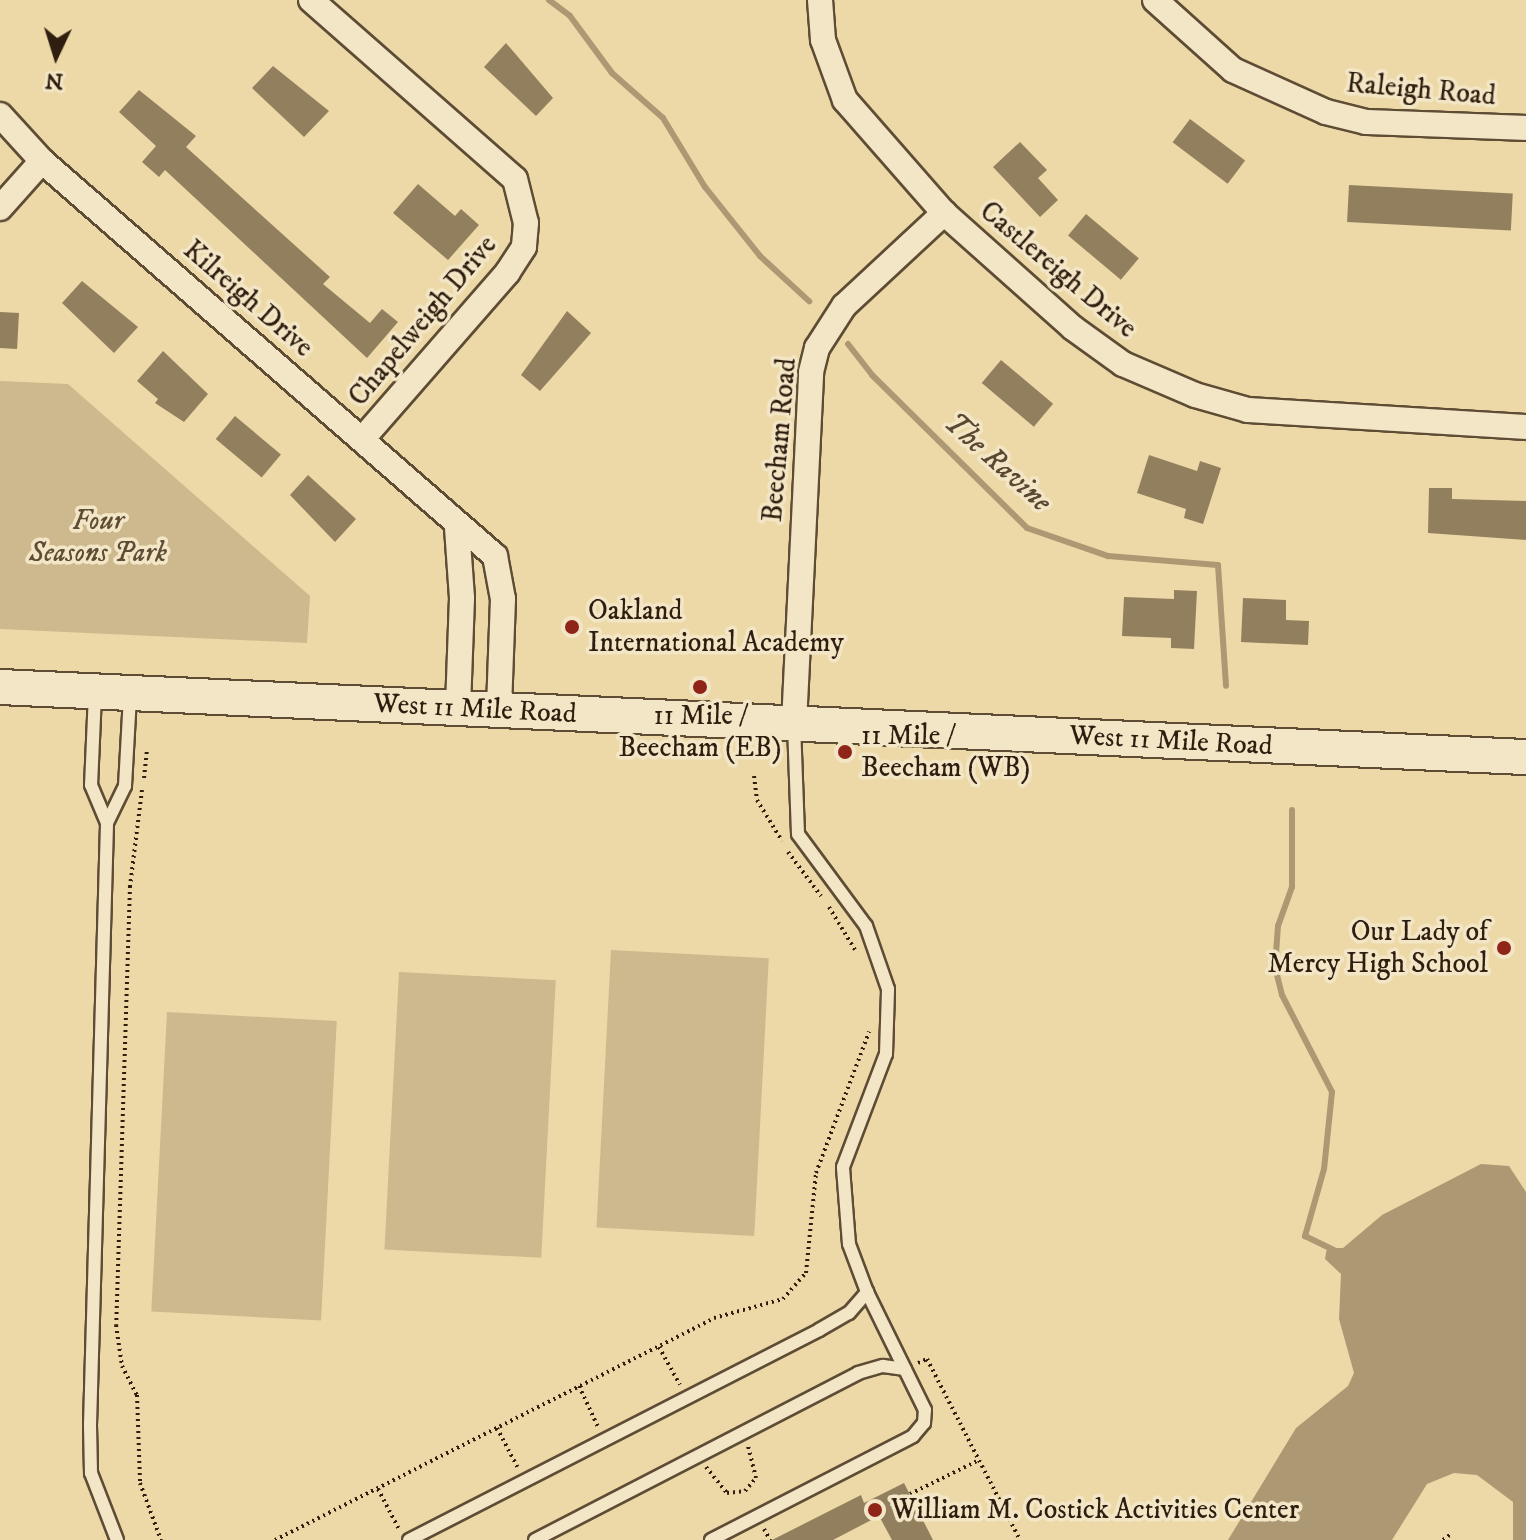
<!DOCTYPE html>
<html>
<head>
<meta charset="utf-8">
<style>
  body { margin:0 }
  #map { position:relative; width:1526px; height:1540px; overflow:hidden; background:#edd9a7; font-family:"IM FELL DW Pica",serif }
  div>[style] { position:absolute }
  [style*='--x'] { left:calc(var(--x)*1px); top:calc(var(--y)*1px); width:calc(var(--w)*1px); rotate:calc(var(--a)*1deg) }
  .green>* { inset:0; background:#cdb98d; transform-origin:0 0 }
  .water>* { inset:0; background:#ac9973 }
  .stream>* { height:6px; margin:-3px; padding:0 3px; transform-origin:3px; border-radius:3px; background:#ac9973 }
  .building>* { inset:0; background:#927f5e; transform-origin:0 0 }
  .path>* { height:4px; margin-top:-2px; transform-origin:0; background:repeating-linear-gradient(90deg,#2f1d0f 0 2px,transparent 0 6px) }
  .roads { filter:drop-shadow(2px 0 #5e4c35) drop-shadow(-2px 0 #5e4c35) drop-shadow(0 2px #5e4c35) drop-shadow(0 -2px #5e4c35) }
  .lane>* { height:12px; margin:-6px; padding:0 6px; transform-origin:6px; border-radius:6px; background:#f3e6c6 }
  .street>* { height:24px; margin:-12px; padding:0 12px; transform-origin:12px; border-radius:12px; background:#f3e6c6 }
  .secondary>* { height:34px; margin:-17px; padding:0 17px; transform-origin:17px; border-radius:17px; background:#f3e6c6 }
  .dots>* { width:22px; height:22px; translate:-50% -50%; box-sizing:border-box; border:4px solid #f3e6c6; border-radius:50% }
  span { translate:-50% -50%; white-space:nowrap; text-align:center; line-height:1.15; -webkit-text-stroke:7px #f3e6c6; paint-order:stroke }
  .street-label { font-size:28px; color:#2f1d0f }
  .park-label { font-size:28px; color:#5e4c35; font-style:italic }
  .poi-label { font-size:28px; color:#2f1d0f }
  .left { translate:0 -50%; text-align:left }
  .right { translate:-100% -50%; text-align:right }
  .water-label { font-size:30px; color:#5b4832; font-style:italic }
  .north { position:absolute; left:16px; top:16px; width:80px; height:80px; -webkit-text-stroke:6px #f3e6c6; paint-order:stroke; rotate:184deg; font-size:22px; font-weight:700; line-height:32px; text-align:center; color:#2f1d0f }
  .north::after { content:''; display:block; margin:auto; width:28px; height:36px; background:#2f1d0f; clip-path:polygon(50% 0,100% 100%,50% 72%,0 100%) }
</style>
</head>
<body>
<div id="map">
  <div class="green">
    <div style="clip-path:polygon(0 381px,68px 384px,310px 596px,307px 643px,0 629px)"></div>
    <div style="left:611px;top:950px;width:158px;height:278px;rotate:3deg"></div>
    <div style="left:399px;top:972px;width:157px;height:278px;rotate:3deg"></div>
    <div style="left:167px;top:1012px;width:170px;height:300px;rotate:3deg"></div>
  </div>
  <div class="water">
    <div style="clip-path:polygon(1481px 1164px,1509px 1166px,1526px 1192px,1526px 1540px,1513px 1540px,1513px 1502px,1477px 1475px,1454px 1473px,1427px 1484px,1392px 1540px,1228px 1540px,1296px 1428px,1348px 1386px,1354px 1373px,1339px 1319px,1341px 1274px,1325px 1259px,1327px 1248px,1343px 1248px,1382px 1215px)"></div>
  </div>
  <div class="stream">
    <div style="--x:549;--y:0;--w:26;--a:37"></div>
    <div style="--x:570;--y:16;--w:71;--a:53.6"></div>
    <div style="--x:612;--y:73;--w:68;--a:41.4"></div>
    <div style="--x:663;--y:118;--w:81;--a:58.7"></div>
    <div style="--x:705;--y:187;--w:88;--a:51.4"></div>
    <div style="--x:760;--y:256;--w:67;--a:42.6"></div>
    <div style="--x:848;--y:344;--w:39;--a:52"></div>
    <div style="--x:872;--y:375;--w:218;--a:44.6"></div>
    <div style="--x:1027;--y:528;--w:86;--a:19.1"></div>
    <div style="--x:1108;--y:556;--w:110;--a:4.7"></div>
    <div style="--x:1218;--y:565;--w:121;--a:86.2"></div>
    <div style="--x:1292;--y:810;--w:77;--a:90"></div>
    <div style="--x:1292;--y:887;--w:41;--a:109.7"></div>
    <div style="--x:1278;--y:926;--w:41;--a:94.2"></div>
    <div style="--x:1275;--y:967;--w:29;--a:76"></div>
    <div style="--x:1282;--y:995;--w:109;--a:62.7"></div>
    <div style="--x:1332;--y:1092;--w:77;--a:95.9"></div>
    <div style="--x:1324;--y:1169;--w:70;--a:105.8"></div>
    <div style="--x:1305;--y:1236;--w:32;--a:26"></div>
  </div>
  <div class="building">
    <div style="clip-path:polygon(506px 43px,553px 98px,536px 116px,484px 67px)"></div>
    <div style="clip-path:polygon(273px 66px,329px 111px,304px 137px,252px 88px)"></div>
    <div style="clip-path:polygon(139px 90px,196px 136px,186px 147px,330px 277px,323px 284px,370px 323px,382px 309px,398px 322px,367px 358px,165px 170px,159px 177px,142px 162px,156px 146px,119px 112px)"></div>
    <div style="left:1190px;top:119px;width:69px;height:29px;rotate:37deg"></div>
    <div style="clip-path:polygon(1020px 142px,1047px 170px,1038px 178px,1058px 200px,1040px 217px,993px 167px)"></div>
    <div style="clip-path:polygon(418px 184px,455px 216px,461px 209px,479px 225px,448px 260px,393px 213px)"></div>
    <div style="left:1349px;top:185px;width:164px;height:37px;rotate:3deg"></div>
    <div style="left:1086px;top:214px;width:69px;height:28px;rotate:40deg"></div>
    <div style="clip-path:polygon(82px 281px,138px 327px,114px 353px,62px 303px)"></div>
    <div style="clip-path:polygon(567px 311px,591px 333px,540px 391px,521px 375px)"></div>
    <div style="left:0;top:312px;width:19px;height:36px;rotate:3deg"></div>
    <div style="clip-path:polygon(163px 351px,208px 394px,184px 422px,155px 403px,158px 399px,137px 381px)"></div>
    <div style="left:1001px;top:360px;width:68px;height:30px;rotate:40deg"></div>
    <div style="left:235px;top:416px;width:60px;height:30px;rotate:40deg"></div>
    <div style="clip-path:polygon(1149px 455px,1197px 471px,1200px 461px,1221px 468px,1203px 524px,1184px 518px,1186px 509px,1137px 493px)"></div>
    <div style="clip-path:polygon(308px 475px,356px 519px,335px 542px,290px 495px)"></div>
    <div style="clip-path:polygon(1429px 488px,1452px 488px,1452px 499px,1526px 501px,1526px 540px,1428px 533px)"></div>
    <div style="clip-path:polygon(1174px 590px,1197px 591px,1194px 649px,1171px 648px,1171px 638px,1122px 636px,1124px 597px,1174px 599px)"></div>
    <div style="clip-path:polygon(1243px 598px,1286px 600px,1286px 620px,1309px 621px,1308px 645px,1241px 642px)"></div>
    <div style="clip-path:polygon(904px 1483px,933px 1540px,892px 1540px,879px 1516px,833px 1540px,772px 1540px,861px 1495px,864px 1503px)"></div>
  </div>
  <div class="path">
    <div style="--x:754;--y:776;--w:24;--a:83"></div>
    <div style="--x:757;--y:800;--w:48;--a:58.6"></div>
    <div style="--x:144;--y:778;--w:30;--a:-84"></div>
    <div style="--x:142;--y:790;--w:97;--a:97.1"></div>
    <div style="--x:130;--y:886;--w:439;--a:91.8"></div>
    <div style="--x:116;--y:1325;--w:41;--a:81.7"></div>
    <div style="--x:122;--y:1366;--w:33;--a:63"></div>
    <div style="--x:137;--y:1395;--w:88;--a:88"></div>
    <div style="--x:140;--y:1483;--w:61;--a:69.8"></div>
    <div style="--x:788;--y:852;--w:55;--a:53.1"></div>
    <div style="--x:829;--y:907;--w:50;--a:58.8"></div>
    <div style="--x:659;--y:1347;--w:43;--a:61.1"></div>
    <div style="--x:918;--y:1363;--w:10;--a:-24"></div>
    <div style="--x:927;--y:1359;--w:203;--a:62.8"></div>
    <div style="--x:579;--y:1386;--w:45;--a:65.1"></div>
    <div style="--x:497;--y:1428;--w:45;--a:62.3"></div>
    <div style="--x:706;--y:1467;--w:33;--a:51"></div>
    <div style="--x:727;--y:1493;--w:18;--a:-6"></div>
    <div style="--x:745;--y:1491;--w:17;--a:-50"></div>
    <div style="--x:756;--y:1478;--w:33;--a:-104"></div>
    <div style="--x:378;--y:1489;--w:47;--a:62.4"></div>
    <div style="--x:910;--y:1494;--w:77;--a:-26.2"></div>
    <div style="--x:764;--y:1529;--w:13;--a:61"></div>
    <div style="--x:275;--y:1540;--w:492;--a:-26.8"></div>
    <div style="--x:714;--y:1318;--w:72;--a:-15.4"></div>
    <div style="--x:783;--y:1299;--w:35;--a:-49"></div>
    <div style="--x:806;--y:1273;--w:100;--a:-84.3"></div>
    <div style="--x:816;--y:1173;--w:151;--a:-69.4"></div>
    <div style="--x:1443;--y:1540;--w:9;--a:-36"></div>
  </div>
  <div class="roads">
    <div class="lane">
      <div style="--x:95;--y:694;--w:91;--a:92.5"></div>
      <div style="--x:91;--y:785;--w:41;--a:67.2"></div>
      <div style="--x:117;--y:1540;--w:72;--a:-111.2"></div>
      <div style="--x:91;--y:1473;--w:48;--a:-91.2"></div>
      <div style="--x:90;--y:1425;--w:602;--a:-88.38"></div>
      <div style="--x:107;--y:823;--w:41;--a:-64.1"></div>
      <div style="--x:125;--y:786;--w:90;--a:-86.8"></div>
      <div style="--x:409;--y:1540;--w:461;--a:-27.1"></div>
      <div style="--x:819;--y:1330;--w:34;--a:-30"></div>
      <div style="--x:849;--y:1313;--w:28;--a:-49"></div>
      <div style="--x:867;--y:1292;--w:51;--a:-110.6"></div>
      <div style="--x:849;--y:1244;--w:77;--a:-94.5"></div>
      <div style="--x:843;--y:1167;--w:121;--a:-69.2"></div>
      <div style="--x:886;--y:1054;--w:65;--a:-88.2"></div>
      <div style="--x:888;--y:989;--w:67;--a:-109.2"></div>
      <div style="--x:866;--y:926;--w:114;--a:-126.5"></div>
      <div style="--x:798;--y:834;--w:107;--a:-92.1"></div>
      <div style="--x:535;--y:1540;--w:364;--a:-27.3"></div>
      <div style="--x:858;--y:1373;--w:26;--a:-16"></div>
      <div style="--x:883;--y:1366;--w:22;--a:8"></div>
      <div style="--x:711;--y:1540;--w:227;--a:-27.2"></div>
      <div style="--x:913;--y:1436;--w:17;--a:-50"></div>
      <div style="--x:924;--y:1423;--w:13;--a:-86"></div>
      <div style="--x:925;--y:1410;--w:131;--a:-116.2"></div>
    </div>
    <div class="street">
      <div style="--x:311;--y:0;--w:271;--a:41.3"></div>
      <div style="--x:515;--y:179;--w:45;--a:76"></div>
      <div style="--x:526;--y:223;--w:24;--a:95"></div>
      <div style="--x:524;--y:247;--w:30;--a:123"></div>
      <div style="--x:508;--y:272;--w:219;--a:131.1"></div>
      <div style="--x:820;--y:0;--w:40;--a:85.7"></div>
      <div style="--x:823;--y:40;--w:64;--a:69.9"></div>
      <div style="--x:845;--y:100;--w:150;--a:48.8"></div>
      <div style="--x:944;--y:213;--w:173;--a:41.7"></div>
      <div style="--x:1073;--y:328;--w:62;--a:35.8"></div>
      <div style="--x:1123;--y:364;--w:78;--a:23.3"></div>
      <div style="--x:1195;--y:395;--w:55;--a:15.8"></div>
      <div style="--x:1248;--y:410;--w:279;--a:3.5"></div>
      <div style="--x:1155;--y:0;--w:105;--a:41.9"></div>
      <div style="--x:1233;--y:70;--w:102;--a:24.3"></div>
      <div style="--x:1326;--y:112;--w:41;--a:14"></div>
      <div style="--x:1366;--y:122;--w:160;--a:2.1"></div>
      <div style="--x:0;--y:115;--w:62;--a:47.6"></div>
      <div style="--x:42;--y:161;--w:601;--a:41.09"></div>
      <div style="--x:495;--y:556;--w:44;--a:79.5"></div>
      <div style="--x:503;--y:599;--w:111;--a:92.1"></div>
      <div style="--x:0;--y:208;--w:63;--a:-48.2"></div>
      <div style="--x:457;--y:528;--w:70;--a:85.9"></div>
      <div style="--x:462;--y:598;--w:111;--a:92.1"></div>
      <div style="--x:794;--y:724;--w:352;--a:-87.2"></div>
      <div style="--x:811;--y:372;--w:25;--a:-76"></div>
      <div style="--x:817;--y:348;--w:50;--a:-57.3"></div>
      <div style="--x:844;--y:306;--w:137;--a:-42.9"></div>
    </div>
    <div class="secondary">
      <div style="--x:0;--y:687;--w:1528;--a:2.63"></div>
    </div>
  </div>
  <div class="dots">
    <div style="left:572px;top:627px;background:#8f2418"></div>
    <div style="left:700px;top:687px;background:#8f2418"></div>
    <div style="left:845px;top:752px;background:#8f2418"></div>
    <div style="left:1504px;top:948px;background:#8f2418"></div>
    <div style="left:875px;top:1510px;background:#8f2418"></div>
  </div>
  <div class="street-label">
    <span style="left:1421px;top:90px;rotate:5deg">Raleigh Road</span>
    <span style="left:1058px;top:270px;rotate:40deg">Castlereigh Drive</span>
    <span style="left:248px;top:299px;rotate:41deg">Kilreigh Drive</span>
    <span style="left:423px;top:321px;rotate:-50deg">Chapelweigh Drive</span>
    <span style="left:780px;top:440px;rotate:-85deg">Beecham Road</span>
    <span style="left:475px;top:709px;rotate:3deg">West 11 Mile Road</span>
    <span style="left:1171px;top:741px;rotate:3deg">West 11 Mile Road</span>
  </div>
  <div class="park-label">
    <span style="left:98px;top:537px">Four<br>Seasons Park</span>
  </div>
  <div class="poi-label">
    <span class="left" style="left:588px;top:627px">Oakland<br>International Academy</span>
    <span style="left:700px;top:732px">11 Mile /<br>Beecham (EB)</span>
    <span class="left" style="left:861px;top:752px">11 Mile /<br>Beecham (WB)</span>
    <span class="right" style="left:1488px;top:948px">Our Lady of<br>Mercy High School</span>
    <span class="left" style="left:891px;top:1510px">William M. Costick Activities Center</span>
  </div>
  <div class="water-label">
    <span style="left:997px;top:463px;rotate:42deg">The Ravine</span>
  </div>
  <div class="north">N</div>
</div>
</body>
</html>
